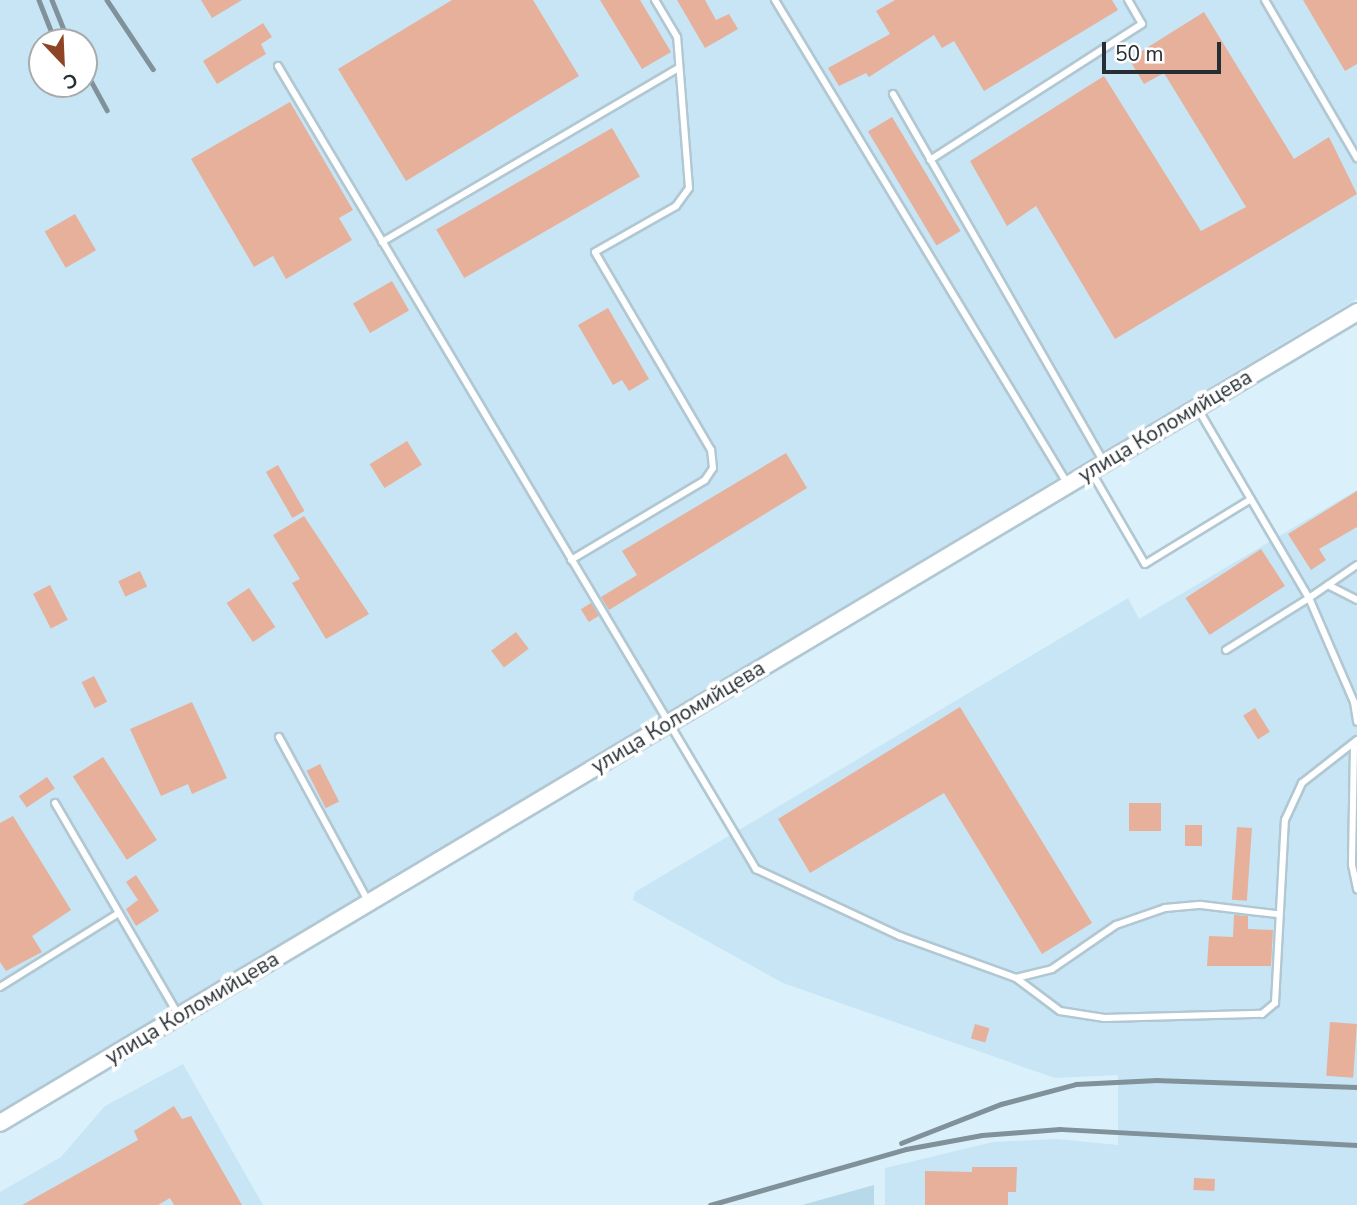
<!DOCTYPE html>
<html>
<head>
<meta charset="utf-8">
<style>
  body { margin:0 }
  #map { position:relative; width:1357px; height:1205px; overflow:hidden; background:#daf1fc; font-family:"Nunito Sans",sans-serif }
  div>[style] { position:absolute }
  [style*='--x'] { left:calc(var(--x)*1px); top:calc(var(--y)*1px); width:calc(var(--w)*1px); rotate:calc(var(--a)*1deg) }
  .built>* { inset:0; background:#c7e5f4 }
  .green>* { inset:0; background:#b8d9ea }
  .building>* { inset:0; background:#e6b09a; transform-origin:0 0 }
  .roads { filter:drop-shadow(2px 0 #b1c7d2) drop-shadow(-2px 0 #b1c7d2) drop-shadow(0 2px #b1c7d2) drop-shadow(0 -2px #b1c7d2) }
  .service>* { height:6px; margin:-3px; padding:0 3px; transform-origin:3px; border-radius:3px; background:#fff }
  .tertiary>* { height:16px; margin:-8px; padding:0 8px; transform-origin:8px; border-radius:8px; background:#fff }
  .rail>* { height:4.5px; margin:-2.25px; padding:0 2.25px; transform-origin:2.25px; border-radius:2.25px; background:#819199 }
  span { translate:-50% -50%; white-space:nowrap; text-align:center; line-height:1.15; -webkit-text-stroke:7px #fff; paint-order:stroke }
  .street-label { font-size:21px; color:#262e33 }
  .north { position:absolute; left:28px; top:28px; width:70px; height:70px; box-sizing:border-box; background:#fff; border:2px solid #a8abad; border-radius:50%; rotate:157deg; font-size:19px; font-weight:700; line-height:28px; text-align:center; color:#262e33 }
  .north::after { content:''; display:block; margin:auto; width:24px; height:32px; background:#8e4525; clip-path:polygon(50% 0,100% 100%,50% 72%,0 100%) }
  .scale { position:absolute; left:1102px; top:42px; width:119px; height:32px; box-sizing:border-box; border:4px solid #262e33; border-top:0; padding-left:9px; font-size:21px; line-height:24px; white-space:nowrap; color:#262e33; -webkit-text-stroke:5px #fff; paint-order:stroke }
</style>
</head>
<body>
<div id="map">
  <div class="built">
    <div style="clip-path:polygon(evenodd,0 0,1357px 0,1357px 299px,0 1112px,0 0,42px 42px,84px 42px,84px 84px,42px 84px,42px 42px)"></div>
    <div style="clip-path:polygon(1357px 490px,1357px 1205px,885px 1205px,885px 1168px,993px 1142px,1057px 1139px,1118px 1145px,1118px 1075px,1055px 1078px,783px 983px,633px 900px,635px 892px,1128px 598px,1139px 619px)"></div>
    <div style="clip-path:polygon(183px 1064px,263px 1205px,0 1205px,0 1192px,61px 1157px,105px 1106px)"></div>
  </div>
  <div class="green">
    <div style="clip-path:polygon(874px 1185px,874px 1205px,802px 1205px)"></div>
  </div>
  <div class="building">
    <div style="clip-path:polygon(201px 0,242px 0,212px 18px)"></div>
    <div style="clip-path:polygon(452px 0,533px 0,579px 76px,406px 181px,338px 69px)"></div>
    <div style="clip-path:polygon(600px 0,640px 0,671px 52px,642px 69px)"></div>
    <div style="clip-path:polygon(677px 0,705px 0,716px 20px,729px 14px,738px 29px,705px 48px)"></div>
    <div style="clip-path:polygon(895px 0,1112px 0,1118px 10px,984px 91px,954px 41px,942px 48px,934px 35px,869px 77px,866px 73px,839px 86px,828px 68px,890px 34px,876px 11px)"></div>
    <div style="clip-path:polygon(1303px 0,1357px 0,1357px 64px,1345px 71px)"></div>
    <div style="clip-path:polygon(1204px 12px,1294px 159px,1329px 137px,1357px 194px,1115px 339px,1036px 206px,1007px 226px,970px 161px,1104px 76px,1201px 231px,1246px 207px,1164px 73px,1144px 84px,1129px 59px)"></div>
    <div style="clip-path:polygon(263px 23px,272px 37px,261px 44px,266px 54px,217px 84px,203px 61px)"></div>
    <div style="clip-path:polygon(290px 102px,353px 210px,339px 218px,352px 240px,286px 279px,273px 256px,254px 267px,191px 159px)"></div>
    <div style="left:892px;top:117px;width:133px;height:28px;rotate:59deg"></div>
    <div style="left:612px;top:128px;width:56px;height:203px;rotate:60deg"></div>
    <div style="left:75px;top:214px;width:42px;height:35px;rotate:60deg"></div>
    <div style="left:392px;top:281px;width:34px;height:45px;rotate:60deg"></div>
    <div style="clip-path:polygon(608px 308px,649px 379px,629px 391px,622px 380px,613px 385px,578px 325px)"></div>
    <div style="left:407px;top:441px;width:28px;height:44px;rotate:58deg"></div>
    <div style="clip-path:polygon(786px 453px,807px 488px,609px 610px,601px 597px,637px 575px,622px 551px)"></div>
    <div style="left:278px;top:465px;width:53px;height:14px;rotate:60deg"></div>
    <div style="clip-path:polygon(1357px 491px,1357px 527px,1319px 549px,1326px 560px,1311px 570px,1288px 534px)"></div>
    <div style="clip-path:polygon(304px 516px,369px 614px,326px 639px,292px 583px,300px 579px,273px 535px)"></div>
    <div style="left:1261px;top:549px;width:44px;height:90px;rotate:57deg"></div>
    <div style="left:140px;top:571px;width:17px;height:24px;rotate:65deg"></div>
    <div style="left:50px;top:585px;width:39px;height:19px;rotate:63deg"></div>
    <div style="left:249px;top:588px;width:47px;height:27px;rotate:56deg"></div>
    <div style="left:591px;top:603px;width:15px;height:12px;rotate:58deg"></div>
    <div style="left:516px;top:632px;width:21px;height:31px;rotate:53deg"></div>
    <div style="left:94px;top:676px;width:29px;height:14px;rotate:63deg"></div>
    <div style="clip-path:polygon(192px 702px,227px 778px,192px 794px,188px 784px,161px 796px,130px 729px)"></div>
    <div style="clip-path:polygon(960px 707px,1092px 923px,1042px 954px,944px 793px,810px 873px,778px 819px)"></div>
    <div style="left:1255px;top:708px;width:28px;height:14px;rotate:58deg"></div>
    <div style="left:103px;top:757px;width:99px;height:36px;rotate:57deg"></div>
    <div style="left:320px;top:764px;width:42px;height:15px;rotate:63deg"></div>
    <div style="left:47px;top:777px;width:14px;height:34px;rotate:56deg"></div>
    <div style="left:1129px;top:803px;width:32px;height:28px"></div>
    <div style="clip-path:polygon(13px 816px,71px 910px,32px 936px,42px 952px,6px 971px,0 962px,0 823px)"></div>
    <div style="left:1185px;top:825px;width:17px;height:21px"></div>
    <div style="left:1237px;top:827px;width:15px;height:73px;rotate:4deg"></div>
    <div style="clip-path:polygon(136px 875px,159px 911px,136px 926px,126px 909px,138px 900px,126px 882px)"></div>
    <div style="clip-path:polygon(1234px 915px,1248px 916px,1248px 929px,1273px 930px,1271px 966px,1207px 966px,1209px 936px,1233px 937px)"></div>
    <div style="left:1330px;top:1022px;width:27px;height:54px;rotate:4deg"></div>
    <div style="left:975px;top:1024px;width:15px;height:15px;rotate:16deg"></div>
    <div style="clip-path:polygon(174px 1106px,182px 1119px,191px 1116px,242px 1205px,174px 1205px,170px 1198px,158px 1205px,22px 1205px,138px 1140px,134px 1131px)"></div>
    <div style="clip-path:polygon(972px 1167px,1017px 1167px,1016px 1192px,1008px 1192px,1008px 1205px,925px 1205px,925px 1171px,972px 1172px)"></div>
    <div style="left:1194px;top:1178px;width:21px;height:12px;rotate:3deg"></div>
  </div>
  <div class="roads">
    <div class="service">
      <div style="--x:775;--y:0;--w:564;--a:58.84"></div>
      <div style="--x:1265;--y:0;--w:183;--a:59.8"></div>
      <div style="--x:278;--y:66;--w:935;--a:59.24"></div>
      <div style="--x:756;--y:869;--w:159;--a:25"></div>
      <div style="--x:900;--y:936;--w:123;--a:19.9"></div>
      <div style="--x:1016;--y:978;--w:55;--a:36.9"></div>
      <div style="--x:1060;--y:1011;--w:45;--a:9"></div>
      <div style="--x:1104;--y:1018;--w:158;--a:-1.5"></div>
      <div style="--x:1262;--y:1014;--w:17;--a:-40"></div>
      <div style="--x:1275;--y:1003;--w:183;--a:-86.9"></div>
      <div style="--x:1285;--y:820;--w:41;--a:-65.3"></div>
      <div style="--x:1302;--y:783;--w:70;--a:-38"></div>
      <div style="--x:893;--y:94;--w:423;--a:60.2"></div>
      <div style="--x:930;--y:160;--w:252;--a:-32.7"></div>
      <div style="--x:1142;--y:24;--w:28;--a:-120"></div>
      <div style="--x:382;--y:242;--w:344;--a:-30.4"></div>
      <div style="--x:1198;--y:409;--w:219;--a:59.6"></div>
      <div style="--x:1309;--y:598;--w:58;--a:-34.5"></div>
      <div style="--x:1092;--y:473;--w:105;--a:59.8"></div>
      <div style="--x:1145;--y:564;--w:124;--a:-31.5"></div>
      <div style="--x:571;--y:560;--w:156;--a:-30.8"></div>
      <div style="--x:705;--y:480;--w:14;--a:-56"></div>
      <div style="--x:713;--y:468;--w:18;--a:-96"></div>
      <div style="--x:711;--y:450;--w:229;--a:-120.4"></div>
      <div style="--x:595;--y:252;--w:93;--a:-29.6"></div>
      <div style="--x:676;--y:206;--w:22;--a:-54"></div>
      <div style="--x:689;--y:188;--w:151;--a:-94.5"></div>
      <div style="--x:677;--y:37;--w:43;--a:-120.7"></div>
      <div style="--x:1328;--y:585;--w:33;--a:27"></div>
      <div style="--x:1226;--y:650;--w:98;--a:-32.1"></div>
      <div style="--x:1309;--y:598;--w:113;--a:66.6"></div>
      <div style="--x:1354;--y:702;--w:20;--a:81"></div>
      <div style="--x:279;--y:737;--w:187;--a:61.5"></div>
      <div style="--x:1354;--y:746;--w:119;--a:91"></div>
      <div style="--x:1352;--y:865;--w:25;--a:78"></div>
      <div style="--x:55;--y:803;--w:244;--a:59.8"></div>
      <div style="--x:1016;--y:978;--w:37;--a:-14"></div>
      <div style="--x:1052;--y:969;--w:78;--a:-34.5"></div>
      <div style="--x:1116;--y:925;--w:52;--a:-19.1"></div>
      <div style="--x:1165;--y:908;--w:36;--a:-5"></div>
      <div style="--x:1201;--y:905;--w:77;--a:6.8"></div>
      <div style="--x:0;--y:987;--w:140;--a:-31.9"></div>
    </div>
    <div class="tertiary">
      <div style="--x:0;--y:1123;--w:1581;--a:-30.86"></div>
    </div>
  </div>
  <div class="rail">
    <div style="--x:39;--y:0;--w:41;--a:68.5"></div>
    <div style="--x:52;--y:0;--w:45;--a:68"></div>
    <div style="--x:107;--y:0;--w:83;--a:56.3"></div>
    <div style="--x:84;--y:68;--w:48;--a:61.3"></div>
    <div style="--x:901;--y:1143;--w:107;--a:-21.3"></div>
    <div style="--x:1001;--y:1104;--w:78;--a:-14.9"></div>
    <div style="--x:1076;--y:1084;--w:81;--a:-2.8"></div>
    <div style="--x:1157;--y:1080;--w:200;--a:2"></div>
    <div style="--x:710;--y:1205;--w:204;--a:-15.9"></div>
    <div style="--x:906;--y:1149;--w:77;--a:-10.4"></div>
    <div style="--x:982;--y:1135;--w:78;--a:-4.4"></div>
    <div style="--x:1060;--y:1129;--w:297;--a:3.1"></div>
  </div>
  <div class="street-label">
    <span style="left:1165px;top:426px;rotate:-31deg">улица Коломийцева</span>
    <span style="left:678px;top:717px;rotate:-31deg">улица Коломийцева</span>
    <span style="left:192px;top:1008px;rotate:-31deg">улица Коломийцева</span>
  </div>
  <div class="north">С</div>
  <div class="scale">50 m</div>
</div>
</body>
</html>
